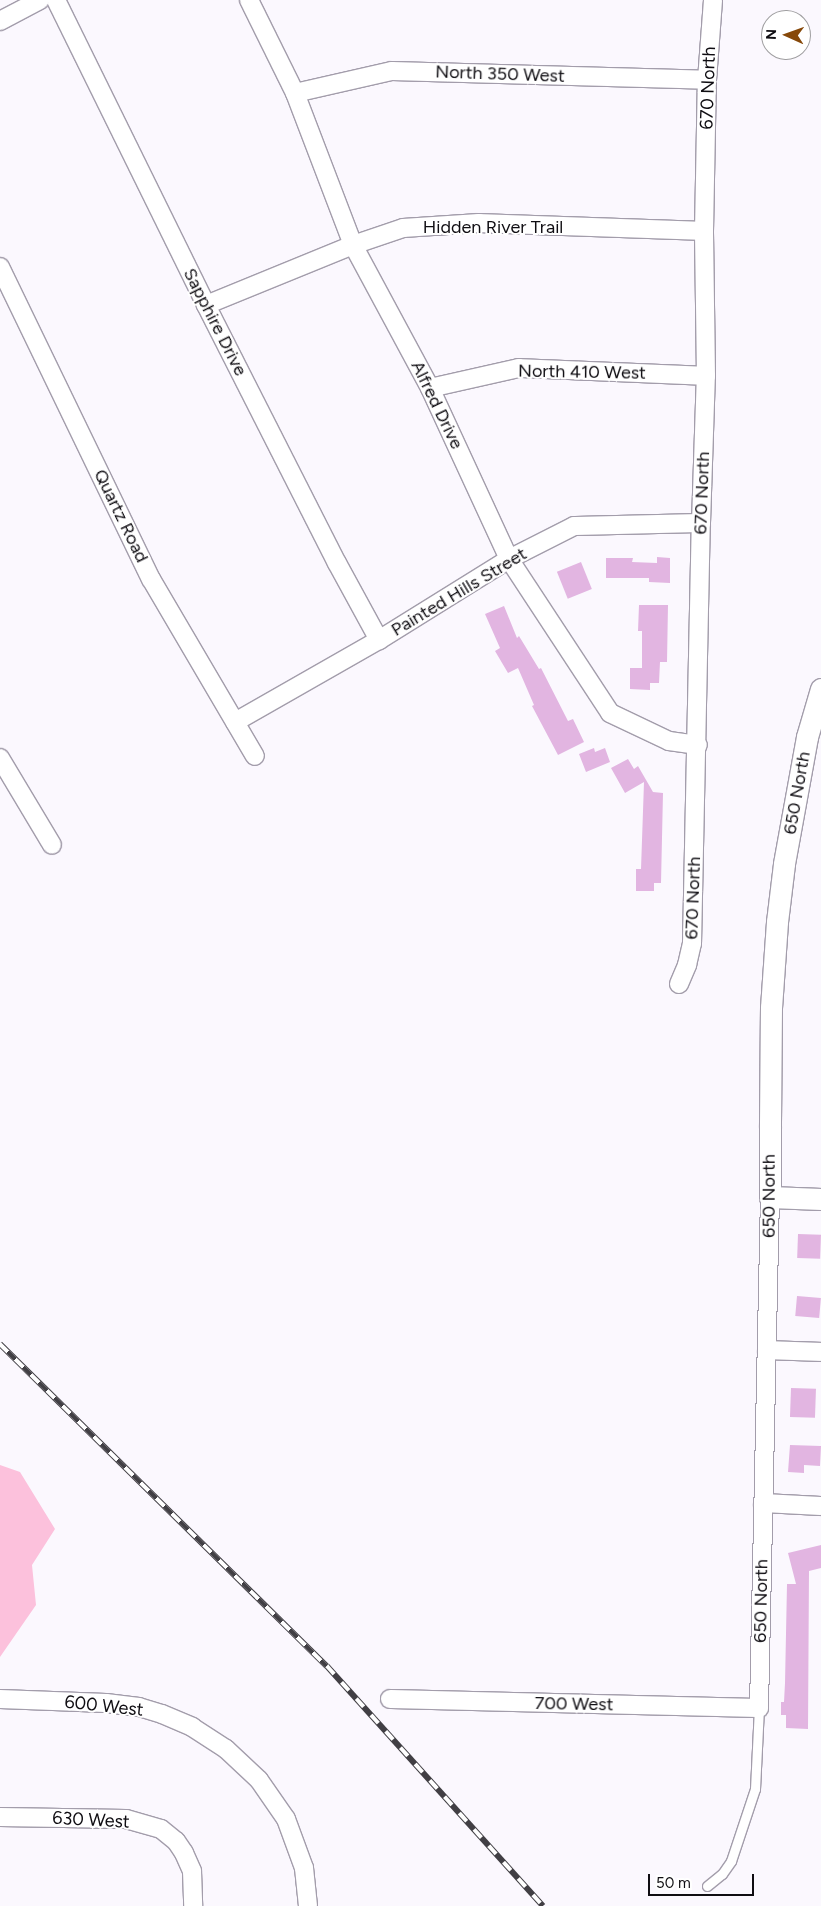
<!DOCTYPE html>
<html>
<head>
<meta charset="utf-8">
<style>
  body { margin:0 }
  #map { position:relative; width:821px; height:1906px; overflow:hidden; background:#fbf8fe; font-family:Figtree,sans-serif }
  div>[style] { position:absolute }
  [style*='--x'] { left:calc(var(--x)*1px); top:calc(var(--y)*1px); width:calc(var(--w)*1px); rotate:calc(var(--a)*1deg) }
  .green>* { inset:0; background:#fcc1dc }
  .building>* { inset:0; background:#e2b5e1; transform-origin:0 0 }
  .roads { filter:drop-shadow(1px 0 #a39dab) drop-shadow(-1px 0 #a39dab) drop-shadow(0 1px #a39dab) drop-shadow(0 -1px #a39dab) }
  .service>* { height:9px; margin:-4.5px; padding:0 4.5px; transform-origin:4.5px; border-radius:4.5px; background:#fff }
  .minor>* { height:18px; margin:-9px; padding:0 9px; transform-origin:9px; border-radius:9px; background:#fff }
  .tertiary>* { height:21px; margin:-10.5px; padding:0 10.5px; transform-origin:10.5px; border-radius:10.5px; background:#fff }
  .rail>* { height:5.5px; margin-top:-2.75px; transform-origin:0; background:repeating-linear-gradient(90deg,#fff 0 11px,#413f44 0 22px); box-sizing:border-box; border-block:1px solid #413f44 }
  span { translate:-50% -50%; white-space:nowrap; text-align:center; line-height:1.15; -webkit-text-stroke:4px #fff; paint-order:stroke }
  .street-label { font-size:18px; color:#0f0d12 }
  .north { position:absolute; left:761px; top:10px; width:50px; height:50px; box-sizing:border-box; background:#fff; border:1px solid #9f9ea0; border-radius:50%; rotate:272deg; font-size:14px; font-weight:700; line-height:20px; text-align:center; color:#0f0d12 }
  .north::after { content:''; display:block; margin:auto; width:18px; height:22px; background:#864809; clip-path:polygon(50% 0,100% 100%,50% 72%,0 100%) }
  .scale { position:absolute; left:648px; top:1874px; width:106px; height:22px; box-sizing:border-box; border:2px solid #0f0d12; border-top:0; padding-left:6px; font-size:15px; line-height:18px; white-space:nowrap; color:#0f0d12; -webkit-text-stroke:4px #fff; paint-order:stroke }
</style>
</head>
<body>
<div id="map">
  <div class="green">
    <div style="clip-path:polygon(0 1465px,20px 1472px,55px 1529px,32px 1565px,36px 1605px,0 1657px)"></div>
  </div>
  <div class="building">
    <div style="clip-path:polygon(657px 557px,670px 558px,670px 583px,649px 582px,649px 578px,606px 578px,606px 558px,633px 558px,632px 562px,657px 563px)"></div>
    <div style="left:581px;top:562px;width:29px;height:26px;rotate:68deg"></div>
    <div style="clip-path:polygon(639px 605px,668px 605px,667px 662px,660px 662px,659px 683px,650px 683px,650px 690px,630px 689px,630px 668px,642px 668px,642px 631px,638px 631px)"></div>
    <div style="clip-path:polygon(504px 606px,517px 638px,519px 636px,539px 669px,541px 668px,568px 721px,573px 719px,584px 742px,558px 755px,532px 706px,534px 705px,518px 668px,508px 673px,495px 651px,500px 648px,485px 614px)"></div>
    <div style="clip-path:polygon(594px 748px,595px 752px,605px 748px,610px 762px,586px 772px,579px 754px)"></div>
    <div style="clip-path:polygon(628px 759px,634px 769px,638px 766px,653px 792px,663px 793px,661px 883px,654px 883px,654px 891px,636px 891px,636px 869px,641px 869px,644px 782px,625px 793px,611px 768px)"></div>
    <div style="left:798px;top:1234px;width:23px;height:24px;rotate:2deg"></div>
    <div style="left:797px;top:1296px;width:24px;height:20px;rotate:5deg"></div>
    <div style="left:791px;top:1388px;width:25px;height:29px;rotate:2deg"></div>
    <div style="clip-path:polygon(790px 1445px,821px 1446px,820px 1466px,804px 1465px,804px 1473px,788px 1472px)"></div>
    <div style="clip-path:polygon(821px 1545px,821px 1568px,809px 1571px,808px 1729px,786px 1728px,786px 1715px,781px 1715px,781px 1702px,784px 1702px,785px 1683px,787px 1584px,796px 1584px,788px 1553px)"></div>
  </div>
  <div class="roads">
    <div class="service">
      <div style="--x:707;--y:1886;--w:19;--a:-39"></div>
      <div style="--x:722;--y:1874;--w:16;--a:-55"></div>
      <div style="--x:731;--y:1861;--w:76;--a:-71.6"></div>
      <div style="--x:755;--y:1789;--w:81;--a:-87.2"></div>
    </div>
    <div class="minor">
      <div style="--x:56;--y:0;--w:340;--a:63.8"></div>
      <div style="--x:206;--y:305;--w:289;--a:63.1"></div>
      <div style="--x:337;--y:563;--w:88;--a:61.4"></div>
      <div style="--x:249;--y:0;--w:104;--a:63.7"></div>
      <div style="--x:295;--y:93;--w:163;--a:69.1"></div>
      <div style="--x:353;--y:245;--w:162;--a:61.7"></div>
      <div style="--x:430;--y:388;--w:188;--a:65.2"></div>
      <div style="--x:509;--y:559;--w:184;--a:56.7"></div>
      <div style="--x:610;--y:713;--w:65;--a:25.4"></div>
      <div style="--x:669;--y:741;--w:29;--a:8"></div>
      <div style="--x:0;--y:21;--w:45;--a:-27.7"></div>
      <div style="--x:295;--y:93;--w:99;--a:-12.8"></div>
      <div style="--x:392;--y:71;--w:315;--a:1.6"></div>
      <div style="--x:0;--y:267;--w:347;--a:64.2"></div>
      <div style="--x:151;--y:579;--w:205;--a:59.6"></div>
      <div style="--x:206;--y:305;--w:159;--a:-22.2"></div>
      <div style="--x:353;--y:245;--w:53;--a:-18.8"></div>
      <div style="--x:403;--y:228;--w:76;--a:-3.8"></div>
      <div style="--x:479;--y:223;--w:225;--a:2"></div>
      <div style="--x:430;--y:388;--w:91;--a:-12.7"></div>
      <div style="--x:519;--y:368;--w:187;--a:2.4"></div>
      <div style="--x:235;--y:722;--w:166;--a:-29.7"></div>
      <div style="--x:379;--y:640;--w:153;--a:-31.9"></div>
      <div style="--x:509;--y:559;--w:73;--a:-26.9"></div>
      <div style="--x:574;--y:526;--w:127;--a:-1.4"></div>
      <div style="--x:0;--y:758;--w:101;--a:59.1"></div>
      <div style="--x:679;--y:984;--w:21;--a:-67"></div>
      <div style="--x:687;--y:965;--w:23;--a:-77"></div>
      <div style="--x:692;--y:943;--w:420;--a:-88.8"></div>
      <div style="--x:701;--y:523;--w:147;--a:-88.1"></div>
      <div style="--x:706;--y:376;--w:145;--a:-90.8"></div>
      <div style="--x:704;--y:231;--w:151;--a:-88.9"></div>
      <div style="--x:707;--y:80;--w:80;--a:-85.7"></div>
      <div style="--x:767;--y:1350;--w:54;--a:2.1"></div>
      <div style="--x:763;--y:1503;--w:58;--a:3"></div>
      <div style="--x:0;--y:1699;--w:106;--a:2.2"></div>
      <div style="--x:106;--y:1703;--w:33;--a:7"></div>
      <div style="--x:139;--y:1707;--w:24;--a:17"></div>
      <div style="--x:162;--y:1714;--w:33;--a:23"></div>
      <div style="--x:192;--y:1727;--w:40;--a:32.9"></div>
      <div style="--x:226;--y:1749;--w:45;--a:43.2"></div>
      <div style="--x:259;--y:1780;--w:47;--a:55.3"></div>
      <div style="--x:286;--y:1819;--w:52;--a:69.8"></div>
      <div style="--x:304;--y:1868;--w:38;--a:84"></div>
      <div style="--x:390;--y:1699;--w:369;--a:1.4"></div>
      <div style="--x:759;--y:1708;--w:511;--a:-88.77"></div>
      <div style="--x:0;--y:1817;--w:126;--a:0.9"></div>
      <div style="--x:126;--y:1819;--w:36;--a:16"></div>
      <div style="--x:161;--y:1829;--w:19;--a:39"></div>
      <div style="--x:176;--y:1841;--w:14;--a:56"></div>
      <div style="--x:184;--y:1853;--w:20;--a:66"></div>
      <div style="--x:192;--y:1871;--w:35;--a:88"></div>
    </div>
    <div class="tertiary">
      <div style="--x:821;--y:689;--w:50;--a:106.3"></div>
      <div style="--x:807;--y:737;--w:129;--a:100.3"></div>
      <div style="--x:784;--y:864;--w:58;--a:96.9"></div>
      <div style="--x:777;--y:922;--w:85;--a:94"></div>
      <div style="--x:771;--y:1007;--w:120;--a:90.5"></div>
      <div style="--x:770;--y:1127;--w:70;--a:90"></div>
      <div style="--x:770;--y:1197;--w:51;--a:2.2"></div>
    </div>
  </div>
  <div class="rail">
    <div style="--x:0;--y:1344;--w:459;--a:44.6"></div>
    <div style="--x:327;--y:1666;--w:323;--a:48"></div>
  </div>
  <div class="street-label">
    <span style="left:500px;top:74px;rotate:2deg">North 350 West</span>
    <span style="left:708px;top:88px;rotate:-88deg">670 North</span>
    <span style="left:493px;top:227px">Hidden River Trail</span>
    <span style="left:215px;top:322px;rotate:63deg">Sapphire Drive</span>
    <span style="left:582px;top:372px;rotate:1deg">North 410 West</span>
    <span style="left:437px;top:405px;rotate:64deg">Alfred Drive</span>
    <span style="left:702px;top:493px;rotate:-88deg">670 North</span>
    <span style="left:121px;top:516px;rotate:64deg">Quartz Road</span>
    <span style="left:459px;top:592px;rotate:-31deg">Painted Hills Street</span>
    <span style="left:797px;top:793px;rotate:-80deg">650 North</span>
    <span style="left:693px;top:898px;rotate:-88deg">670 North</span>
    <span style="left:769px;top:1196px;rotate:-90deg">650 North</span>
    <span style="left:761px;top:1601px;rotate:-89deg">650 North</span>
    <span style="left:574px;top:1704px;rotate:1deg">700 West</span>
    <span style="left:104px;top:1706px;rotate:6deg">600 West</span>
    <span style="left:91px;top:1820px;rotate:3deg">630 West</span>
  </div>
  <div class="north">N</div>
  <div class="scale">50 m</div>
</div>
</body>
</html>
